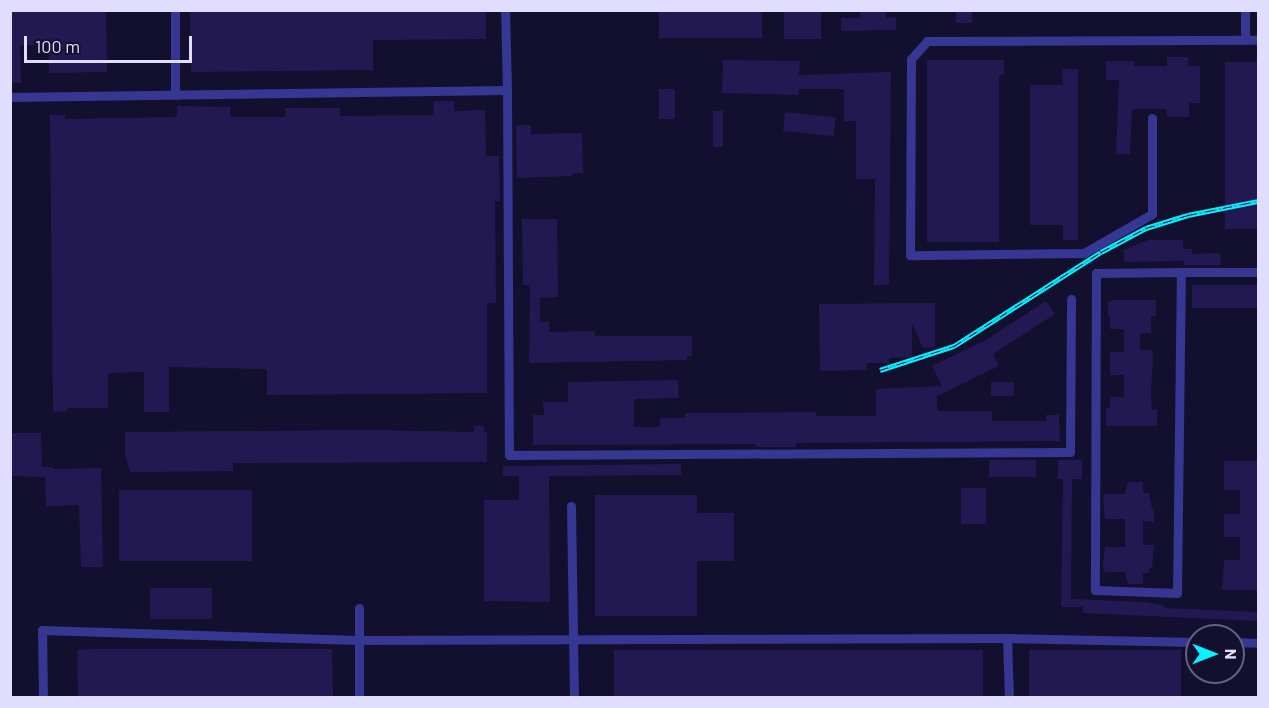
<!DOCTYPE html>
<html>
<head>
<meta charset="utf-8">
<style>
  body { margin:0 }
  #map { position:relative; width:1269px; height:708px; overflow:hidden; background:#130f2f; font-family:Barlow,sans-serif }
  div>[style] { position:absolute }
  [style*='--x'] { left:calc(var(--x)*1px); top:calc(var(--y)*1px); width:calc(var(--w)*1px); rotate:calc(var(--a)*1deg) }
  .building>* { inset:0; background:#221952; transform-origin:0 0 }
  .street>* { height:9px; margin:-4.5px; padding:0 4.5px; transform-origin:4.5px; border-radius:4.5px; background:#363693 }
  .rail>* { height:5px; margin-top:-2.5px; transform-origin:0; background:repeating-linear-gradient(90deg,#130f2f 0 9px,#09f1ff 0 18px); box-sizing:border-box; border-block:2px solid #09f1ff }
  span { translate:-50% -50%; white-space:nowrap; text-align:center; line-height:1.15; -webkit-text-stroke:6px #130f2f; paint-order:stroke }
  .frame { position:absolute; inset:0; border:12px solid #e0ddff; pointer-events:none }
  .north { position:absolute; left:1185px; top:624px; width:60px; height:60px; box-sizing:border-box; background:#130f2f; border:2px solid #656182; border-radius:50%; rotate:90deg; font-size:16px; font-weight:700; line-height:24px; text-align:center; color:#e0ddff }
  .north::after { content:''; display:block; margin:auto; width:21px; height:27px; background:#09f1ff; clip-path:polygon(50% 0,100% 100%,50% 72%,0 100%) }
  .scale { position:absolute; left:24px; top:36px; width:168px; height:27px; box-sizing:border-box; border:3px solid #e0ddff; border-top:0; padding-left:8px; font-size:18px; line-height:21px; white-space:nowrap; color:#e0ddff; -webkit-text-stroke:4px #130f2f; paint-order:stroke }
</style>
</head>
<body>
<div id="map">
  <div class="building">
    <div style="clip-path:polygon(10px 10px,106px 10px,107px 72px,49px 73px,49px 45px,20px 45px,21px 83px,10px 83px)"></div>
    <div style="clip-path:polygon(190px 10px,486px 10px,486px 39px,373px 40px,373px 70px,191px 72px)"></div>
    <div style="left:659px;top:10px;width:103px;height:28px"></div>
    <div style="left:784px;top:10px;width:37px;height:29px"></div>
    <div style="clip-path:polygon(860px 10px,886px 10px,886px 18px,896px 17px,896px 30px,841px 31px,841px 18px,860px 18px)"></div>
    <div style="left:956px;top:10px;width:16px;height:13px"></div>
    <div style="clip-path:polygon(1167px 57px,1188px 57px,1188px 66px,1200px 66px,1200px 103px,1189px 103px,1189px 117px,1167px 117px,1167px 109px,1132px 109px,1130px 154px,1116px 154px,1119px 80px,1106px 80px,1106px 61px,1134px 61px,1134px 66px,1167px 66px)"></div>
    <div style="clip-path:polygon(723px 60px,800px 61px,799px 75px,891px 72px,889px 285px,874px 285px,875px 179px,856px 179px,856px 121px,844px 121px,844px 89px,799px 89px,799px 95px,722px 93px)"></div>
    <div style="clip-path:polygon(927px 60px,1004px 60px,1004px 75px,999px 75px,999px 242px,927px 242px)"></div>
    <div style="left:1225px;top:62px;width:33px;height:167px"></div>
    <div style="clip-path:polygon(1062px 69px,1078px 69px,1078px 240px,1063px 240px,1063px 225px,1030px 225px,1030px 85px,1063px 85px)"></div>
    <div style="left:659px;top:89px;width:16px;height:30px"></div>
    <div style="clip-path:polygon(434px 101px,454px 101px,454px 111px,485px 110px,486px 156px,499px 156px,500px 201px,495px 201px,496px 303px,487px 303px,487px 393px,267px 395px,267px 369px,169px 367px,169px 412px,144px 412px,144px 372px,108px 373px,108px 408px,67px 408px,68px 411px,53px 412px,50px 115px,65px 115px,65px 119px,177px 117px,177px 106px,230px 107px,230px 117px,285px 117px,285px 108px,340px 108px,340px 116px,433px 115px)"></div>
    <div style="left:713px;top:111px;width:10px;height:36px"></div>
    <div style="left:785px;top:112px;width:51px;height:19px;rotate:6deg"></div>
    <div style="clip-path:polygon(516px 125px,531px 125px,531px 134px,582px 133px,583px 173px,572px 173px,572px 176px,517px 178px)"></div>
    <div style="clip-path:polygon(522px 219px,557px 219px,558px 297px,540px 298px,540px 322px,549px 322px,549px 332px,595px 331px,595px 336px,692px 336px,692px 356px,687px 356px,687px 360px,529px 363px,530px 285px,523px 285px)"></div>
    <div style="clip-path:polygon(1148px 240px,1183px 240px,1183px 249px,1192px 249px,1192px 254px,1220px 253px,1221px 265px,1185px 265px,1184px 261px,1124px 262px,1124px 250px)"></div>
    <div style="left:1258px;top:285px;width:23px;height:66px;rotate:90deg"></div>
    <div style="clip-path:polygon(1113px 300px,1156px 300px,1156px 316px,1151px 316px,1151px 333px,1140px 333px,1140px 350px,1151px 350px,1153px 355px,1151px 393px,1152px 410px,1157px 410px,1157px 426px,1106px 426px,1106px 408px,1110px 408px,1110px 397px,1124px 397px,1124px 375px,1110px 375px,1110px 352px,1124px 352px,1124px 329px,1110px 329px,1110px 317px,1108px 317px,1108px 302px)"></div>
    <div style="clip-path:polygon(1046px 301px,1055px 314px,993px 354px,999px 366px,937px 396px,937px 411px,992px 411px,992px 421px,1046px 421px,1046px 415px,1059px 415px,1060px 441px,796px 443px,796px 447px,756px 447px,756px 444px,533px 445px,533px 415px,544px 415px,543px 402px,568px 402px,568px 382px,678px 380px,679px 398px,634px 399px,634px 427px,660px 427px,660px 418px,685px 418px,685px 413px,816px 412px,816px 416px,876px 416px,876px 389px,942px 386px,932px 366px,986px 340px)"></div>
    <div style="clip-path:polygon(935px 303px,935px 347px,923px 348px,912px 324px,912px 357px,889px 358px,889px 363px,867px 363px,867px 370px,820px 371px,819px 304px)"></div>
    <div style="left:991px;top:382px;width:23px;height:14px"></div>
    <div style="clip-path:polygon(474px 426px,484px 426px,484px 432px,487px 432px,487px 462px,233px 463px,233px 471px,141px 472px,130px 472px,125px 454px,125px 432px,367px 430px,474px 432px)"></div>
    <div style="clip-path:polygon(10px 433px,41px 433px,42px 467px,53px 467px,53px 469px,101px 468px,103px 567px,81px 567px,79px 505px,46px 506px,45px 477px,10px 476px)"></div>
    <div style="left:1036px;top:460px;width:17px;height:47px;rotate:90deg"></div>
    <div style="clip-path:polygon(1058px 460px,1082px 460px,1082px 479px,1072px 479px,1071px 599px,1144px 602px,1164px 605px,1164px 608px,1258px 612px,1258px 621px,1083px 613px,1083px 607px,1061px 607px,1063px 479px,1058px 479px)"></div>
    <div style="clip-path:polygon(1224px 461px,1258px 461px,1258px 590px,1222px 590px,1224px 560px,1240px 560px,1240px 537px,1224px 537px,1224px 514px,1240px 514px,1240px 490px,1224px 490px)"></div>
    <div style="clip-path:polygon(681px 464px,681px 475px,549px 476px,550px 602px,484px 601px,484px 500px,519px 500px,519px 476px,503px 476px,503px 466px)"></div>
    <div style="clip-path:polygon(1128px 482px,1143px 482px,1143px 493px,1149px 493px,1152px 509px,1154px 509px,1154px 522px,1143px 521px,1143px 545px,1154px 545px,1152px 568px,1149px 568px,1149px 573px,1143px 573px,1143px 584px,1128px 584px,1125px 572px,1105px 572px,1103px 566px,1105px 547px,1125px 547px,1125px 519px,1105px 519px,1103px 500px,1105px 494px,1125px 494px)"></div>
    <div style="left:961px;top:488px;width:25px;height:36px"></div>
    <div style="left:119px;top:490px;width:133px;height:71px"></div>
    <div style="clip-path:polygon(595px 495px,697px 495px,697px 513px,734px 513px,734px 561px,697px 561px,697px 616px,595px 616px)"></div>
    <div style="left:150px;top:588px;width:62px;height:31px"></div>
    <div style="clip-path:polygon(92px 649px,332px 649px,333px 698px,78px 698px,77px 650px)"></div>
    <div style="left:614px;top:650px;width:369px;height:48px"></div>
    <div style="left:1029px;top:650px;width:152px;height:48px"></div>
  </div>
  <div class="street">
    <div style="--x:175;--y:10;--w:85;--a:90"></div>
    <div style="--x:1245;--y:10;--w:30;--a:90"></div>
    <div style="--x:507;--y:90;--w:365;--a:89.7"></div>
    <div style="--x:509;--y:455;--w:561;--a:-0.31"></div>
    <div style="--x:1070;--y:452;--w:153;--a:-89.6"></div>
    <div style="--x:10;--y:97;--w:497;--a:-0.8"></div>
    <div style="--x:507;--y:90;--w:80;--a:-91.4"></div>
    <div style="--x:1152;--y:118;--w:96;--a:90"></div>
    <div style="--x:1152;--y:214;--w:78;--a:150.2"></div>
    <div style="--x:1084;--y:253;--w:174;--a:179.3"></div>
    <div style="--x:910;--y:255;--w:196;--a:-89.7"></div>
    <div style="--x:911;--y:59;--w:24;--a:-48"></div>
    <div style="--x:927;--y:41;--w:331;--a:-0.2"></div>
    <div style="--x:1181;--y:272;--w:85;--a:179.3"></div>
    <div style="--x:1096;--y:273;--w:317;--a:90.2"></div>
    <div style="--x:1095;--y:590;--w:82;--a:2.1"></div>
    <div style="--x:1177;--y:593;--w:321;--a:-89.3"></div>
    <div style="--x:1181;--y:272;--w:77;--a:0"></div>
    <div style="--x:571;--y:506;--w:192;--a:89.1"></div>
    <div style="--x:1007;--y:638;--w:60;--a:88.1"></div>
    <div style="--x:1233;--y:642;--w:25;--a:2"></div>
    <div style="--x:43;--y:698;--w:68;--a:-90.8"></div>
    <div style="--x:42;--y:630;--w:316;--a:1.8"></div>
    <div style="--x:358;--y:640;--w:649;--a:-0.18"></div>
    <div style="--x:1007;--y:638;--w:190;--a:1.2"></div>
    <div style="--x:359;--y:698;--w:90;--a:-90"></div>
  </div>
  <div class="rail">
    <div style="--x:880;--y:370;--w:78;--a:-18"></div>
    <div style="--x:954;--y:346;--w:174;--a:-32.6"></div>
    <div style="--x:1101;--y:252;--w:51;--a:-28.1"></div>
    <div style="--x:1146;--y:228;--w:44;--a:-17.2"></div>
    <div style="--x:1188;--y:215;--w:71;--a:-11.3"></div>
  </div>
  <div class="frame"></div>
  <div class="north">N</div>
  <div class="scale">100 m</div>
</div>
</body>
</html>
